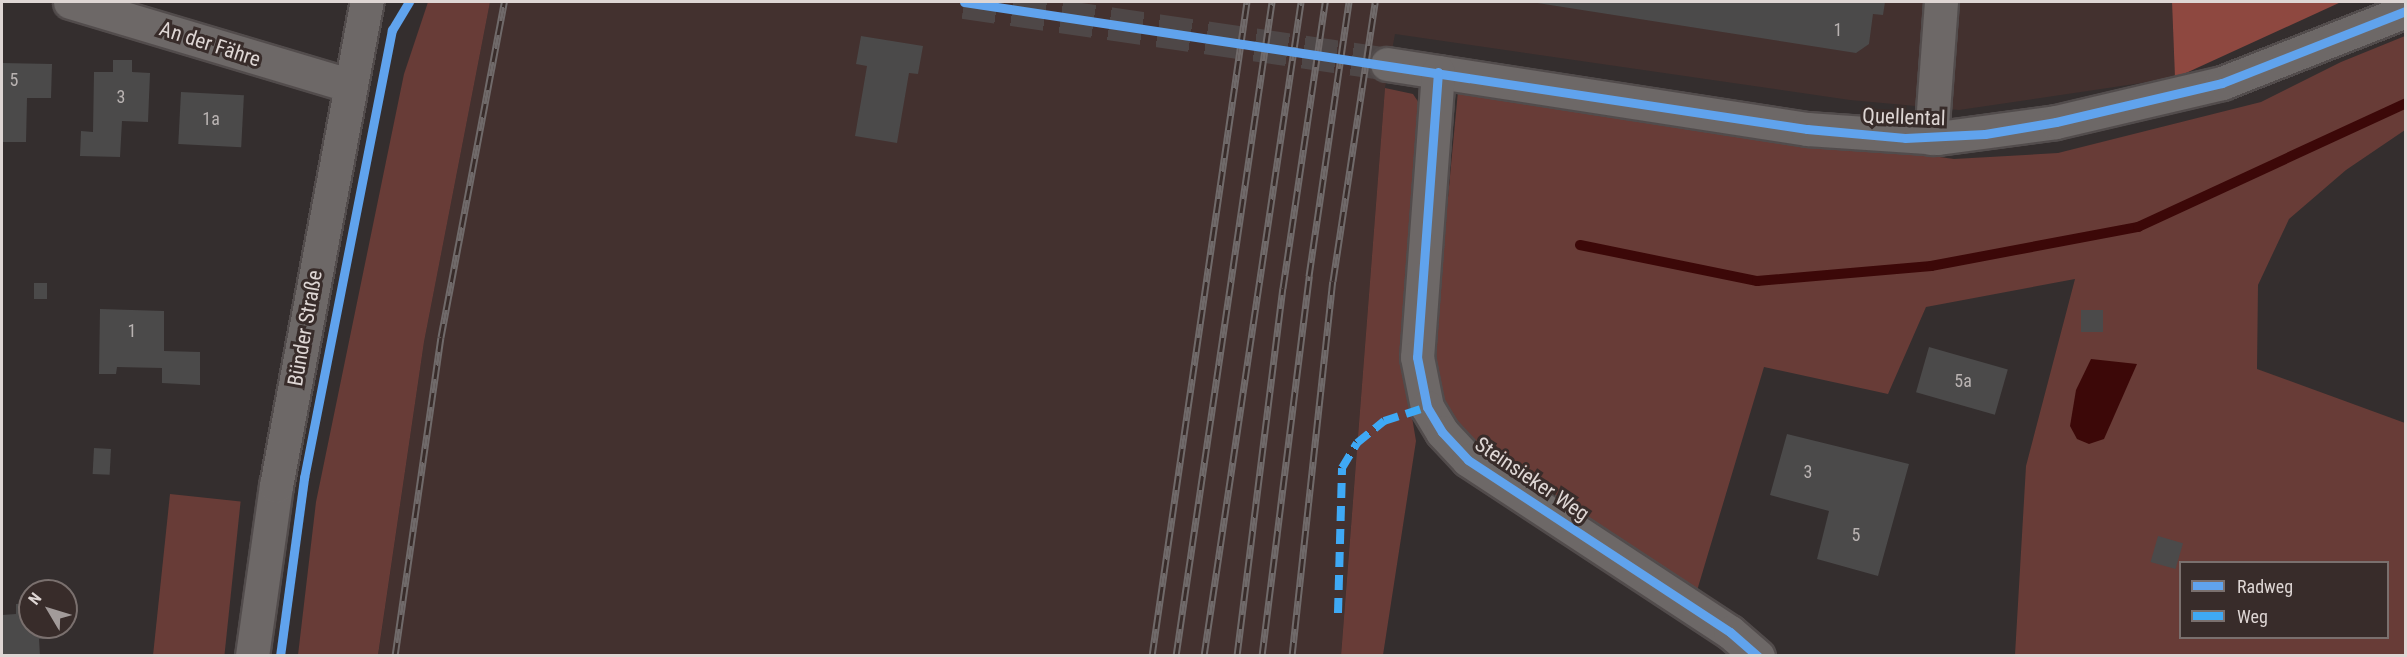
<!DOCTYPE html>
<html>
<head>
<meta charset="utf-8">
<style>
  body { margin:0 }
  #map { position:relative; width:2407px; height:657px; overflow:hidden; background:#342e2e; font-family:"Roboto Condensed",sans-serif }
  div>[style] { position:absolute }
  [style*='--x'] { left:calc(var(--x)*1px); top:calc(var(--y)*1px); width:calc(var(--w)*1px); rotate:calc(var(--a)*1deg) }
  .built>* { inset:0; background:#43312f }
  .green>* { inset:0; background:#683c37; transform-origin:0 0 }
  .forest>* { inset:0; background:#8e4840 }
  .water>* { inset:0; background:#3c0808 }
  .stream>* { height:10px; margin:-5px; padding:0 5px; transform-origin:5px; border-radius:5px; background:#3c0808 }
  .building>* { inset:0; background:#4b4a4a; transform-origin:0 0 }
  .street-tunnel>* { height:33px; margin-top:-16.5px; transform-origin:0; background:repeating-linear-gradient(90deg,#4e4747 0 33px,transparent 0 49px) }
  .roads { filter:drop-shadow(2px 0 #524c4c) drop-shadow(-2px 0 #524c4c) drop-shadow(0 2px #524c4c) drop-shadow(0 -2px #524c4c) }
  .street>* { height:33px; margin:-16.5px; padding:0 16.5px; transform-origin:16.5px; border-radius:16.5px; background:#6d6867 }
  .secondary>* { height:33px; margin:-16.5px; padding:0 16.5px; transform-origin:16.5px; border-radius:16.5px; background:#6d6867 }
  .rail>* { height:7px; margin-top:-3.5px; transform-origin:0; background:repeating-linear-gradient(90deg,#382c2a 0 14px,#706a6a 0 28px); box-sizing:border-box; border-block:2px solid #706a6a }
  .quiet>* { height:8px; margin-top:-4px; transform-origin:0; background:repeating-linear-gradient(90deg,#3fa9f5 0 15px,transparent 0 23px) }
  .cycleway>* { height:9px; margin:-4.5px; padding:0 4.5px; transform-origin:4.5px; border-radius:4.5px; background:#60a3ed }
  span { translate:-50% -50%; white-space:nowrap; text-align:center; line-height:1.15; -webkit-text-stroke:6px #382c2a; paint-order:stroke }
  .number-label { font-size:18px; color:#b9b3b2 }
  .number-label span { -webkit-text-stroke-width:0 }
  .street-label { font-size:21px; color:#ded6d4 }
  .frame { position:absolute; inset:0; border:3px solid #ded6d4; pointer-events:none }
  .legend { position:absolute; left:2179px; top:561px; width:210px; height:78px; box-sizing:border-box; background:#382c2a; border:2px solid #7a706e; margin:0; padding:8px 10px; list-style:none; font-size:18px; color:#ded6d4 }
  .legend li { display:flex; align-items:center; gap:12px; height:30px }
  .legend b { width:30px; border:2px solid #7a706e }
  .north { position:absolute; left:18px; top:579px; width:60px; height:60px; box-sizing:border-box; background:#382c2a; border:2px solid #7a706e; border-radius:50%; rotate:308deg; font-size:16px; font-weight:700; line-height:24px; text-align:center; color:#ded6d4 }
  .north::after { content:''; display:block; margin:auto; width:21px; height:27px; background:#a29b9a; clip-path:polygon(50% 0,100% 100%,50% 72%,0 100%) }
</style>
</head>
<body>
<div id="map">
  <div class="built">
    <div style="clip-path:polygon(490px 2px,2172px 2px,2175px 78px,1959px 110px,1850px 100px,1395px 34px,1385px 88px,1341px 655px,378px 656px,424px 342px)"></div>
  </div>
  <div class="green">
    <div style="clip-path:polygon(428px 2px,490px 2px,424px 342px,378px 655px,298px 655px,316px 502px,404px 74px)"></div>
    <div style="clip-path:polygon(evenodd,2405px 36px,2405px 130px,2346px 170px,2289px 219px,2258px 285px,2257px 369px,2405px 423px,2404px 655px,2015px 655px,2026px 466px,2075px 279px,1926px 307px,1888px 394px,1764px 367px,1696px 594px,1486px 457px,1453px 420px,1432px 368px,1458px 91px,1954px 159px,2058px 153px,2261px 102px,2341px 62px,2405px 36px,2180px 562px,2388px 562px,2388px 638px,2180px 638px,2180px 562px)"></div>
    <div style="clip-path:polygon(1385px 88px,1413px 94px,1423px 109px,1405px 375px,1416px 441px,1383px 655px,1341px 656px)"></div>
    <div style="left:170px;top:494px;width:71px;height:162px;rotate:6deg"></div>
  </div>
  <div class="forest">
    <div style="clip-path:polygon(2172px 2px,2341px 2px,2175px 78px)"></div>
  </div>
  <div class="water">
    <div style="clip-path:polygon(2091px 359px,2137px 364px,2104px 439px,2089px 444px,2077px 439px,2070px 426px,2076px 390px)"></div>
  </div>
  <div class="stream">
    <div style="--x:1580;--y:245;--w:181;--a:11.5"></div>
    <div style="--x:1757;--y:281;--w:175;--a:-4.9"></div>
    <div style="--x:1931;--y:266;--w:211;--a:-10.7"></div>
    <div style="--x:2138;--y:227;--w:295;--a:-24.8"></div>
  </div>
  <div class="building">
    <div style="clip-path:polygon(1531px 2px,1885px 2px,1883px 15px,1873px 14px,1869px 44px,1856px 53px)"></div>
    <div style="clip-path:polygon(861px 36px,923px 46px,918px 74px,909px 73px,897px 143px,855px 136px,867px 66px,856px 64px)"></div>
    <div style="clip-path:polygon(113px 60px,132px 60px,132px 72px,150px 73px,148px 122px,122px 121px,120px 157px,80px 156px,81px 131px,93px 132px,94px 72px,113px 72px)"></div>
    <div style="clip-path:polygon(2px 63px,52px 64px,51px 98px,27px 98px,26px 142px,2px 142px)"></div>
    <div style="left:181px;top:92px;width:63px;height:52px;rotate:3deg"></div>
    <div style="left:34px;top:283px;width:13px;height:16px"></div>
    <div style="clip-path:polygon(100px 309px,164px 311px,164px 351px,200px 352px,200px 385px,162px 383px,162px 368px,117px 367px,116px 374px,99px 374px)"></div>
    <div style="left:2081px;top:310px;width:22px;height:22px"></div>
    <div style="left:1929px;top:347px;width:82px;height:47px;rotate:16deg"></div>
    <div style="clip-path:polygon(1787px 434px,1909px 464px,1878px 576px,1817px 559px,1829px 511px,1770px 495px)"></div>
    <div style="left:94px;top:448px;width:17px;height:26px;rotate:3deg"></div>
    <div style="left:2158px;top:536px;width:26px;height:27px;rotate:16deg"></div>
    <div style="clip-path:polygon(30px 603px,30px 627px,49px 627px,49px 638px,39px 639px,40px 656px,2px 656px,2px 615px,16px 614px,16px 604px)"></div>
  </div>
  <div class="street-tunnel">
    <div style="--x:964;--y:2;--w:428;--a:8.3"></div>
  </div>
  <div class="roads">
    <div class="street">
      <div style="--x:70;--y:2;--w:291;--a:16.6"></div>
      <div style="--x:1387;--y:64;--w:425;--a:8.8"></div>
      <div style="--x:1807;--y:129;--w:131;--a:3.9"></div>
      <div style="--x:1938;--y:138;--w:119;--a:-7.7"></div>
      <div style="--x:2056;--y:122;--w:171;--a:-13.2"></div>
      <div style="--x:2222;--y:83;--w:198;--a:-21.4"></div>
      <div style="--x:1438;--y:72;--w:286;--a:94.2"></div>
      <div style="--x:1417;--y:357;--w:51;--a:78.7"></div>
      <div style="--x:1427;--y:407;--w:29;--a:59"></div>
      <div style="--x:1442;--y:432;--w:38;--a:47"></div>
      <div style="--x:1468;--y:460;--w:313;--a:33.3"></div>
      <div style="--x:1730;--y:632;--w:37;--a:41"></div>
      <div style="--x:1931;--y:138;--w:136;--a:-85.8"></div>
    </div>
    <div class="secondary">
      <div style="--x:252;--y:656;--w:172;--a:-82"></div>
      <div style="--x:276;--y:486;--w:492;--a:-79.4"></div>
    </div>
  </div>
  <div class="rail">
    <div style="--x:395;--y:656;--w:322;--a:-81.8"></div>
    <div style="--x:441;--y:337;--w:341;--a:-79.3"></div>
    <div style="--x:1152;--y:656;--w:661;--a:-81.74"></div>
    <div style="--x:1176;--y:656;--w:661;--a:-81.65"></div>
    <div style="--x:1204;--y:656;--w:661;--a:-81.56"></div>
    <div style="--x:1237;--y:656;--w:371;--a:-82.9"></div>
    <div style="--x:1283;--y:288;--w:289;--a:-81.6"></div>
    <div style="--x:1262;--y:656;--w:383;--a:-82.9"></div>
    <div style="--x:1309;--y:276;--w:277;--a:-81.7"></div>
    <div style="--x:1292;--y:656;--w:377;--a:-83.8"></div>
    <div style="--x:1333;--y:281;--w:282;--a:-81.4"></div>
  </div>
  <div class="quiet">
    <div style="--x:1338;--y:613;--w:145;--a:-88.4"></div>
    <div style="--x:1342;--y:468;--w:29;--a:-59"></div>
    <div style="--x:1357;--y:443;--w:35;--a:-39"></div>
    <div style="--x:1384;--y:421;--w:45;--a:-18"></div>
  </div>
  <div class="cycleway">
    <div style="--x:964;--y:2;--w:853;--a:8.57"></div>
    <div style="--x:1807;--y:129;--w:98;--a:5.2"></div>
    <div style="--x:1905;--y:138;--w:80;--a:-2.9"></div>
    <div style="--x:1985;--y:134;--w:72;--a:-9.6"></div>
    <div style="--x:2056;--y:122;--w:171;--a:-13.2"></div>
    <div style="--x:2222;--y:83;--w:198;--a:-21.4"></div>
    <div style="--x:1438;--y:72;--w:286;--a:94.2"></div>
    <div style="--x:1417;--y:357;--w:51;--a:78.7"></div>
    <div style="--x:1427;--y:407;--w:29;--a:59"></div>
    <div style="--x:1442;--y:432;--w:38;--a:47"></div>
    <div style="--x:1468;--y:460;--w:313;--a:33.3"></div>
    <div style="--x:1730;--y:632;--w:37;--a:41"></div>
    <div style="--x:280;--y:656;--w:180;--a:-82.3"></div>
    <div style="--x:304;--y:478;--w:457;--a:-78.9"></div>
    <div style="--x:392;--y:30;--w:33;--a:-59"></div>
  </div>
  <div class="number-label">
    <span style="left:1838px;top:30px">1</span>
    <span style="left:14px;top:80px">5</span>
    <span style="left:121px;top:97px">3</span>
    <span style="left:211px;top:119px">1a</span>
    <span style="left:132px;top:331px">1</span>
    <span style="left:1963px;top:381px">5a</span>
    <span style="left:1808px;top:472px">3</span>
    <span style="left:1856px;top:535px">5</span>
  </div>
  <div class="street-label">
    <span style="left:210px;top:44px;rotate:18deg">An der Fähre</span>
    <span style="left:1904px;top:117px;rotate:2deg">Quellental</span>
    <span style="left:305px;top:328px;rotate:-80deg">Bünder Straße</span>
    <span style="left:1532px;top:479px;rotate:34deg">Steinsieker Weg</span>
  </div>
  <div class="frame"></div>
  <ul class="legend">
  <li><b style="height:8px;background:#60a3ed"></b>Radweg</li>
  <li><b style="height:8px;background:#3fa9f5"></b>Weg</li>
  </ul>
  <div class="north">N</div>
</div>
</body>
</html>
